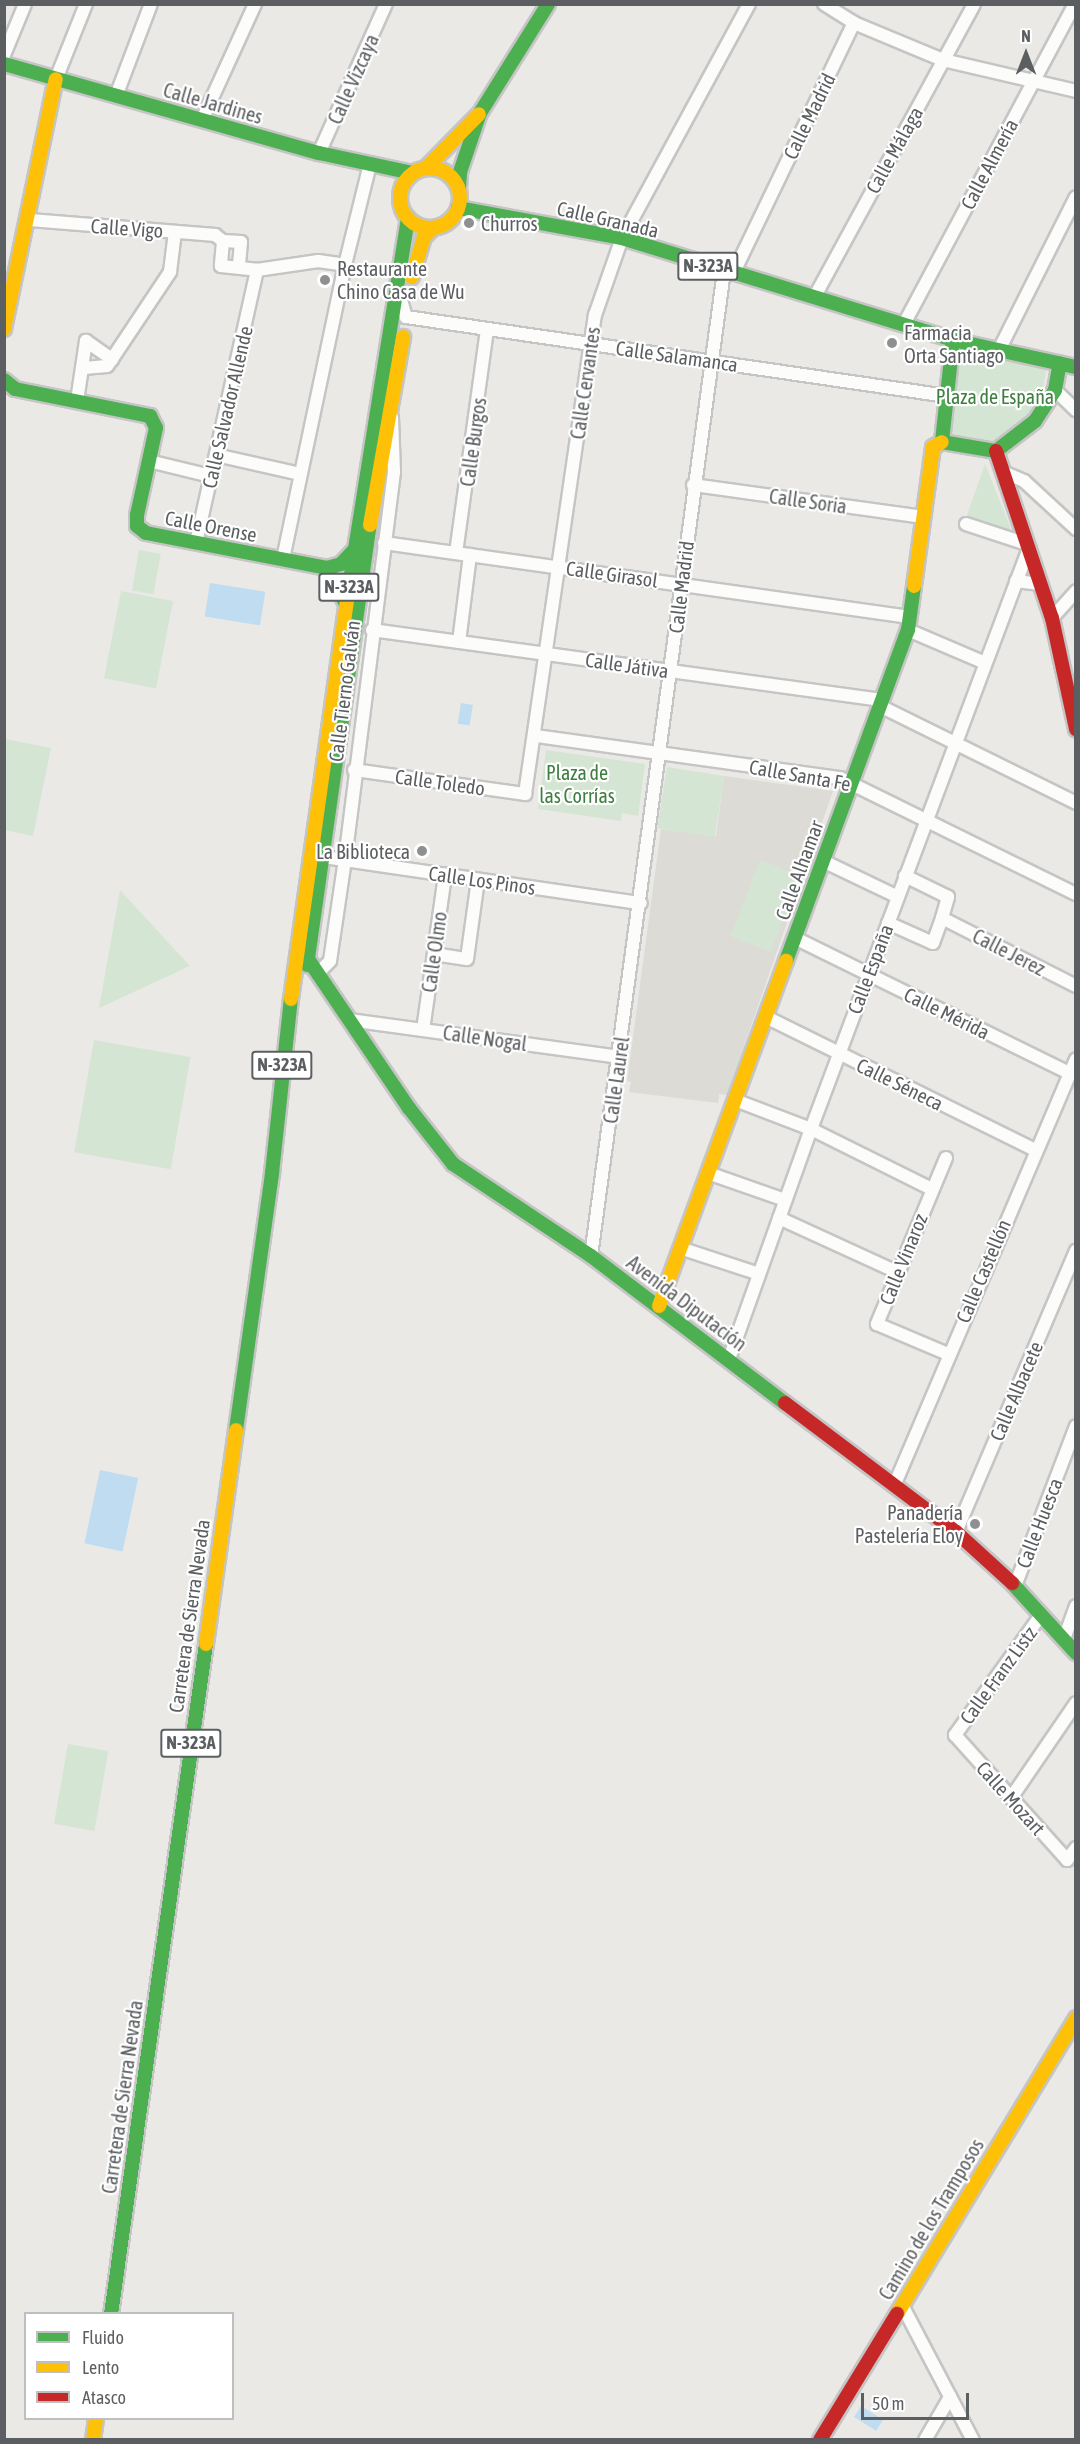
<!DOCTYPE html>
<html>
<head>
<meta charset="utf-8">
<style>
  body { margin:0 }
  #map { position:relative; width:1080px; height:2444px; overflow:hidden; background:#eae9e6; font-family:"Asap Condensed",sans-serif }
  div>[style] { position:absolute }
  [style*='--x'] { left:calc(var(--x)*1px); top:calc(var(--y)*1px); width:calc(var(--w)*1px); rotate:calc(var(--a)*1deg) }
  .education>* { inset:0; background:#dddbd6 }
  .green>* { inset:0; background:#d5e5d3; transform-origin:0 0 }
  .water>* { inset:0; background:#bfdcf0; transform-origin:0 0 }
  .roads { filter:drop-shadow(2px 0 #c5c5c5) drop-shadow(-2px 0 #c5c5c5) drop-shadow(0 2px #c5c5c5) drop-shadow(0 -2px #c5c5c5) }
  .street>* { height:12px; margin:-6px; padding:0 6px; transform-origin:6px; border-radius:6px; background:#fcfcfb }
  .fast>* { height:14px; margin:-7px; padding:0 7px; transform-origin:7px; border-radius:7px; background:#4caf50 }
  .slow>* { height:14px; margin:-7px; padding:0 7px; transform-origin:7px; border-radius:7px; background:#ffc107 }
  .slow>.ring { margin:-7px; padding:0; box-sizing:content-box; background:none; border:14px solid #ffc107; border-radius:50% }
  .jam>* { height:14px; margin:-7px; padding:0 7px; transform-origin:7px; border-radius:7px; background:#c62828 }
  .dots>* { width:16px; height:16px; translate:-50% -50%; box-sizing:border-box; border:3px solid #fff; border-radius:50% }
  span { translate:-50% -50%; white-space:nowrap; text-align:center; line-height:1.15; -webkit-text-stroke:4.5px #fff; paint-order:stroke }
  .shield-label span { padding:2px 4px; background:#fff; border:2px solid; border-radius:4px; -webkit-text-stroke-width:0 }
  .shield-label { font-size:18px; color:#5c5f62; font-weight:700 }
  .street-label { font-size:20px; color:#5c5f62 }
  .poi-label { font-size:20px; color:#5c5f62 }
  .left { translate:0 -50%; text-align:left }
  .right { translate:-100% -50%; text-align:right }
  .park-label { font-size:20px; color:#3f7e41 }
  .frame { position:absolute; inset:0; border:6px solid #5c5f62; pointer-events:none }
  .legend { position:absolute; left:24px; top:2312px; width:210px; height:108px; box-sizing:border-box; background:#fff; border:2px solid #bebfc0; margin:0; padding:8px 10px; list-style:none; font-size:18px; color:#5c5f62 }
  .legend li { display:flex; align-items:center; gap:12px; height:30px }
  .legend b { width:30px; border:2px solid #bebfc0 }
  .north { position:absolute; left:996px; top:24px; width:60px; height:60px; -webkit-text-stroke:4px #fff; paint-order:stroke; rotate:0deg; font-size:16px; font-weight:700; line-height:24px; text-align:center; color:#5c5f62 }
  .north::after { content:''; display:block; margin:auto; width:21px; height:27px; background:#5c5f62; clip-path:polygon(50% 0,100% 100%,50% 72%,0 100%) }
  .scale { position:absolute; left:861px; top:2393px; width:108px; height:27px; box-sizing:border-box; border:3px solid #5c5f62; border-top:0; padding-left:8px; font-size:18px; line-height:21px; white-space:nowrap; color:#5c5f62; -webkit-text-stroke:4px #fff; paint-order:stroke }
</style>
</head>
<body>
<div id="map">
  <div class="education">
    <div style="clip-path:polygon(724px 776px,833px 791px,727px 1095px,719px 1094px,718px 1103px,629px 1092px,631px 1082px,627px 1081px,661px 829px,716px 836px)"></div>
  </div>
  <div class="green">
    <div style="clip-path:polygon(961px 350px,1047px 367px,1041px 398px,1023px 423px,996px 443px,950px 435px)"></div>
    <div style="clip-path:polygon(985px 464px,1013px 534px,966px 518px)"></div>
    <div style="left:139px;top:550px;width:22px;height:41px;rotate:10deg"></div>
    <div style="left:121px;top:591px;width:53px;height:89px;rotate:11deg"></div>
    <div style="clip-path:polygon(5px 739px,51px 748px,33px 836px,5px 830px)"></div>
    <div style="clip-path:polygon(546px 750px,645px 764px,638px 816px,622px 813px,621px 821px,538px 809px)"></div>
    <div style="left:667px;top:767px;width:58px;height:62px;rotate:9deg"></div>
    <div style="left:760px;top:860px;width:43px;height:82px;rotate:21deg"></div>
    <div style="clip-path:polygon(120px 890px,190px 966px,99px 1008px)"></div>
    <div style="left:94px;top:1040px;width:98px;height:114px;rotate:10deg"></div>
    <div style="left:68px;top:1744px;width:41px;height:81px;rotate:10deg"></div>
  </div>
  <div class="water">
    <div style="left:210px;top:583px;width:56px;height:34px;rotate:9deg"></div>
    <div style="left:461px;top:703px;width:12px;height:21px;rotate:9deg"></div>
    <div style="left:100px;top:1470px;width:39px;height:75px;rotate:12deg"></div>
    <div style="left:861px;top:2406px;width:26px;height:13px;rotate:32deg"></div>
  </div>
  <div class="roads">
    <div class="street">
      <div style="--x:824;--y:4;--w:36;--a:32"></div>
      <div style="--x:854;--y:23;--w:96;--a:22.6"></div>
      <div style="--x:943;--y:60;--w:137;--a:13.1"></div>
      <div style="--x:4;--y:55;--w:55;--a:-67.6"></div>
      <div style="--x:56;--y:79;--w:81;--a:-68.2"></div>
      <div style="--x:116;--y:96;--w:98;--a:-69.2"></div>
      <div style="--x:202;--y:120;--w:128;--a:-65.4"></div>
      <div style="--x:319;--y:153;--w:163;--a:-65.8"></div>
      <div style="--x:30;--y:220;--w:186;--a:4.6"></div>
      <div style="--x:215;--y:235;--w:10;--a:37"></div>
      <div style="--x:223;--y:241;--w:18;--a:3"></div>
      <div style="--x:241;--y:242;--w:25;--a:95"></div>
      <div style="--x:223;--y:241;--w:25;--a:95"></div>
      <div style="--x:221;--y:266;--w:36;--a:6"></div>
      <div style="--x:257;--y:270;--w:62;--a:-8.4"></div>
      <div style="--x:318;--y:261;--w:27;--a:8"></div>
      <div style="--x:733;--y:274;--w:279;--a:-64.3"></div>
      <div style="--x:399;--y:293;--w:25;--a:74"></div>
      <div style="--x:406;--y:317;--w:547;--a:8.31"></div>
      <div style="--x:815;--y:296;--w:332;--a:-61.4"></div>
      <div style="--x:904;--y:324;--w:363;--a:-61.9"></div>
      <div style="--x:999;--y:350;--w:171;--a:-63.3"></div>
      <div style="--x:84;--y:368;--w:23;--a:-5"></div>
      <div style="--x:107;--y:366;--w:9;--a:-54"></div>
      <div style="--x:112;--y:359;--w:105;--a:-56.3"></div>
      <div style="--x:170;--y:272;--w:40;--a:-82.9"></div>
      <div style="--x:1055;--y:390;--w:29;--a:44"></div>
      <div style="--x:77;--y:401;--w:61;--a:-81.5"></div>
      <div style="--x:86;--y:341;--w:32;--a:35"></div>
      <div style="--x:216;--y:455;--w:86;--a:12.7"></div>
      <div style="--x:149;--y:461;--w:64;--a:13.6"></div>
      <div style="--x:1003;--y:472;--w:23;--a:23"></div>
      <div style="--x:1024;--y:481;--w:71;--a:42.7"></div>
      <div style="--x:693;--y:485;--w:232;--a:7.9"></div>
      <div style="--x:966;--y:524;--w:64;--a:18.2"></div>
      <div style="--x:196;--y:543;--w:280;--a:-77.4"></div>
      <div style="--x:384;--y:543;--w:531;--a:8.01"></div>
      <div style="--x:456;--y:553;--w:225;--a:-82.1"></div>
      <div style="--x:283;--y:559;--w:300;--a:-78.1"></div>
      <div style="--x:345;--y:265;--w:104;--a:-76.1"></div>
      <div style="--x:1016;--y:581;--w:24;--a:7"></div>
      <div style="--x:1052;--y:618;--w:36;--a:-48"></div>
      <div style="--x:372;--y:630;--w:515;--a:7.82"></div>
      <div style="--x:908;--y:630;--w:84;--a:23.2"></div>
      <div style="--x:459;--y:642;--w:88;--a:-82.8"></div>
      <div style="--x:880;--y:706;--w:219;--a:26.3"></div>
      <div style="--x:536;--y:736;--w:307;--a:7.9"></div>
      <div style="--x:840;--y:778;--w:263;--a:26.2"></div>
      <div style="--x:354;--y:770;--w:173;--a:8"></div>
      <div style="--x:525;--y:794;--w:484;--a:-81.7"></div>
      <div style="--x:595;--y:315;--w:82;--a:-70.7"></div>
      <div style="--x:622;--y:238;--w:266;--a:-61.5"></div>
      <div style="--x:320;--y:849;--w:9;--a:63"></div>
      <div style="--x:324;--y:857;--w:320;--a:8.3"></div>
      <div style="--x:823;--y:861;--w:83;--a:25.6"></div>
      <div style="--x:942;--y:918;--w:150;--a:26.9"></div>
      <div style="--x:888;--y:923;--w:49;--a:24"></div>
      <div style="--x:933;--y:943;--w:27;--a:-70"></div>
      <div style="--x:942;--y:918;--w:22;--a:-74"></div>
      <div style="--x:948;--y:897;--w:48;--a:-154"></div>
      <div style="--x:795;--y:938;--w:303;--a:26.2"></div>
      <div style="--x:434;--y:954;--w:33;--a:9"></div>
      <div style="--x:467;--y:959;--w:80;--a:-82.1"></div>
      <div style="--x:318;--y:973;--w:17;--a:-45"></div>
      <div style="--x:330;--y:961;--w:102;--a:-81.6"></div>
      <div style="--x:345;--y:860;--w:391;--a:-82.8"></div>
      <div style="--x:394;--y:472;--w:55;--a:-92.1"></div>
      <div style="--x:766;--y:1017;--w:300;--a:26.3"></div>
      <div style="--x:350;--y:1020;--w:272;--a:7.8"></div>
      <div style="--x:423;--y:1030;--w:157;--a:-81.9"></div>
      <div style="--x:735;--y:1100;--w:81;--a:20.9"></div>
      <div style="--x:811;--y:1129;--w:135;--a:26.4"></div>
      <div style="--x:946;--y:1158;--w:180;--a:112.6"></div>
      <div style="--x:877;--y:1324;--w:77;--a:22.9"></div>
      <div style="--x:708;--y:1173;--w:82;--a:19.3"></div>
      <div style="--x:779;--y:1218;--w:130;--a:24.6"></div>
      <div style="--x:680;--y:1248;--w:83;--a:18.2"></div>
      <div style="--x:591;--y:1256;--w:994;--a:-82.31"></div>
      <div style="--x:729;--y:1359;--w:244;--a:-70.4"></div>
      <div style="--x:811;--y:1129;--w:621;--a:-69.43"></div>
      <div style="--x:894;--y:1486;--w:464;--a:-66.9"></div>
      <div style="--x:956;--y:1532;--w:306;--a:-66.9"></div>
      <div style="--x:1015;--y:1586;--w:171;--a:-69.1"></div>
      <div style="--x:1041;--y:1615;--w:148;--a:125.6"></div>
      <div style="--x:955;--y:1735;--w:168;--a:48.1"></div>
      <div style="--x:1067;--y:1860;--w:15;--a:-53"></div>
      <div style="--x:1064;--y:1639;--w:35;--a:-70"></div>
      <div style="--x:1011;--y:1798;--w:115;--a:-55.6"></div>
      <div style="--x:902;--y:2305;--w:153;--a:62.3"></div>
      <div style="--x:925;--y:2440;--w:50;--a:-59.8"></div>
    </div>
    <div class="fast">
      <div style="--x:4;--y:64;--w:327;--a:15.8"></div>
      <div style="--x:319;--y:153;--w:95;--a:12.1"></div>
      <div style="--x:459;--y:188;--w:16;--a:-86"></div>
      <div style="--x:460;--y:172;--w:62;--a:-71.3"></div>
      <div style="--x:480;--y:113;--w:128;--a:-58"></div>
      <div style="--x:458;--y:208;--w:167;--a:10.4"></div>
      <div style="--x:622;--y:238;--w:346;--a:17.1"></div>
      <div style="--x:953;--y:340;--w:126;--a:12.4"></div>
      <div style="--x:953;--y:340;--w:103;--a:96.2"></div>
      <div style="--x:942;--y:442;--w:55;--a:9.5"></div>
      <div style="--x:996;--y:451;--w:49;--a:-37.6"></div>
      <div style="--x:1035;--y:421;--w:37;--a:-57"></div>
      <div style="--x:1055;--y:390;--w:27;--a:-80"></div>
      <div style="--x:4;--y:380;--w:14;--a:39"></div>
      <div style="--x:15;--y:389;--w:138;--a:11.3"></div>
      <div style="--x:150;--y:416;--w:13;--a:63"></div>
      <div style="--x:156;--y:428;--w:89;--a:102.3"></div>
      <div style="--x:137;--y:515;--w:11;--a:90"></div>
      <div style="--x:137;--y:526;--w:11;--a:38"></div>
      <div style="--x:146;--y:533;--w:184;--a:10.9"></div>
      <div style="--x:327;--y:568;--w:15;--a:-16"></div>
      <div style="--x:341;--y:564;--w:22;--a:-47"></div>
      <div style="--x:327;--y:568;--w:41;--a:62.2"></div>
      <div style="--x:347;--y:599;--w:385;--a:-80.9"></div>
      <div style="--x:298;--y:957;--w:10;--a:11"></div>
      <div style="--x:308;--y:959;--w:180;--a:55.9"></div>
      <div style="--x:409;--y:1108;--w:71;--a:51.8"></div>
      <div style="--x:453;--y:1164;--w:166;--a:33.7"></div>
      <div style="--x:591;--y:1256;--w:243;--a:37.2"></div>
      <div style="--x:786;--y:961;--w:353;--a:-69.8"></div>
      <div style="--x:908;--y:630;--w:44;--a:-82.2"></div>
      <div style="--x:307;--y:965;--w:444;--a:-81.9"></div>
      <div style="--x:236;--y:1430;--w:260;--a:-82"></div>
      <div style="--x:272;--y:1173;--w:175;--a:-83.8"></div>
      <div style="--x:1012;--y:1583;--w:95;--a:47.6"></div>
      <div style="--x:111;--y:2314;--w:677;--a:-81.93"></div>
    </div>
    <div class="slow">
      <div style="--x:427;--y:167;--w:74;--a:-45.5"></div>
      <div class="ring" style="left:400px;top:168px;width:46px;height:46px"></div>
      <div style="--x:412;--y:277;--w:42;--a:-73.3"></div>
      <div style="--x:424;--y:237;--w:13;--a:-45"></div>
      <div style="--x:4;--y:329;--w:255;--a:-78.3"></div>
      <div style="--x:370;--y:525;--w:191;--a:-80"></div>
      <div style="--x:914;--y:586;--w:140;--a:-82.2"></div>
      <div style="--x:933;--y:447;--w:10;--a:-29"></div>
      <div style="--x:291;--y:999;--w:404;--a:-82"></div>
      <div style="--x:659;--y:1306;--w:368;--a:-69.8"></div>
      <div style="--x:206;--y:1644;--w:216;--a:-82"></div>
      <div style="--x:897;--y:2314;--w:346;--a:-58.8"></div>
      <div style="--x:93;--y:2440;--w:22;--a:-82"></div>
    </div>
    <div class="jam">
      <div style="--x:996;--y:451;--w:176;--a:71.5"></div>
      <div style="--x:1052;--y:618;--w:114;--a:77.8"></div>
      <div style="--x:785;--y:1403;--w:214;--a:37"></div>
      <div style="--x:956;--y:1532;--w:76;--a:42.3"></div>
      <div style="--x:820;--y:2440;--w:148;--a:-58.6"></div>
    </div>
  </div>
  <div class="dots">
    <div style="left:469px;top:223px;background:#8e8f90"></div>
    <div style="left:325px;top:280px;background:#8e8f90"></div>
    <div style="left:892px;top:343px;background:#8e8f90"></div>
    <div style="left:422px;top:851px;background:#8e8f90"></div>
    <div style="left:975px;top:1524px;background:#8e8f90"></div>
  </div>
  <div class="shield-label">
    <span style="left:708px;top:266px">N-323A</span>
    <span style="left:349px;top:587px">N-323A</span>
    <span style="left:282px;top:1065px">N-323A</span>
    <span style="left:191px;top:1743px">N-323A</span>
  </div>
  <div class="street-label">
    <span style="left:353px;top:79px;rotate:-66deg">Calle Vizcaya</span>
    <span style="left:213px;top:103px;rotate:16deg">Calle Jardines</span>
    <span style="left:809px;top:116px;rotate:-64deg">Calle Madrid</span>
    <span style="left:894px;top:150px;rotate:-61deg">Calle Málaga</span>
    <span style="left:989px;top:164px;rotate:-62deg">Calle Almería</span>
    <span style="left:608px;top:219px;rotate:13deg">Calle Granada</span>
    <span style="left:127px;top:228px;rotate:4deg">Calle Vigo</span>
    <span style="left:677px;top:356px;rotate:8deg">Calle Salamanca</span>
    <span style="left:585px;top:383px;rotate:-82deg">Calle Cervantes</span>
    <span style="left:227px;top:407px;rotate:-77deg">Calle Salvador Allende</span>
    <span style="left:473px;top:442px;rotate:-82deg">Calle Burgos</span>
    <span style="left:808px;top:501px;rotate:8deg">Calle Soria</span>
    <span style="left:211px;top:526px;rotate:11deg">Calle Orense</span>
    <span style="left:612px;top:574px;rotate:8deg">Calle Girasol</span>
    <span style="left:681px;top:587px;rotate:-83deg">Calle Madrid</span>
    <span style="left:627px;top:665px;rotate:8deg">Calle Játiva</span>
    <span style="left:344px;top:691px;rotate:-83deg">Calle Tierno Galván</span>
    <span style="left:800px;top:775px;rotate:10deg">Calle Santa Fe</span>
    <span style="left:440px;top:782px;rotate:8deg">Calle Toledo</span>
    <span style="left:799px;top:870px;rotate:-70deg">Calle Alhamar</span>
    <span style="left:482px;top:880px;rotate:8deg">Calle Los Pinos</span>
    <span style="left:434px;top:952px;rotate:-82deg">Calle Olmo</span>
    <span style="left:1009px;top:952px;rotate:27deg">Calle Jerez</span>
    <span style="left:870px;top:969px;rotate:-69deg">Calle España</span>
    <span style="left:947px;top:1013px;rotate:26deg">Calle Mérida</span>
    <span style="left:485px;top:1038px;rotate:8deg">Calle Nogal</span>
    <span style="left:616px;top:1080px;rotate:-82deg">Calle Laurel</span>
    <span style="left:900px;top:1084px;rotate:26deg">Calle Séneca</span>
    <span style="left:903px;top:1259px;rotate:-68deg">Calle Vinaroz</span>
    <span style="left:983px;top:1271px;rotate:-67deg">Calle Castellón</span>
    <span style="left:687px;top:1303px;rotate:37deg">Avenida Diputación</span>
    <span style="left:1016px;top:1391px;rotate:-67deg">Calle Albacete</span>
    <span style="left:1039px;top:1523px;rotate:-69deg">Calle Huesca</span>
    <span style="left:189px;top:1616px;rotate:-82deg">Carretera de Sierra Nevada</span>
    <span style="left:998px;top:1675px;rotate:-54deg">Calle Franz Listz</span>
    <span style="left:1011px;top:1798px;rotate:48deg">Calle Mozart</span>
    <span style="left:122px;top:2097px;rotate:-82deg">Carretera de Sierra Nevada</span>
    <span style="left:931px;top:2219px;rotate:-59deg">Camino de los Tramposos</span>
  </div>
  <div class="poi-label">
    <span class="left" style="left:481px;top:223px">Churros</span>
    <span class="left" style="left:337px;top:280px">Restaurante<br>Chino Casa de Wu</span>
    <span class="left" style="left:904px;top:344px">Farmacia<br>Orta Santiago</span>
    <span class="right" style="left:410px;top:851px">La Biblioteca</span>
    <span class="right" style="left:963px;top:1524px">Panadería<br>Pastelería Eloy</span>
  </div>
  <div class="park-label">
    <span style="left:995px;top:396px">Plaza de España</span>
    <span style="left:577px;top:784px">Plaza de<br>las Corrías</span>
  </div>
  <div class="frame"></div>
  <ul class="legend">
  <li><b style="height:8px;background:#4caf50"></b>Fluido</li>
  <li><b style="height:8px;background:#ffc107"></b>Lento</li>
  <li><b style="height:8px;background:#c62828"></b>Atasco</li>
  </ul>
  <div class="north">N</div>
  <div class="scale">50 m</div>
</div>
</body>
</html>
